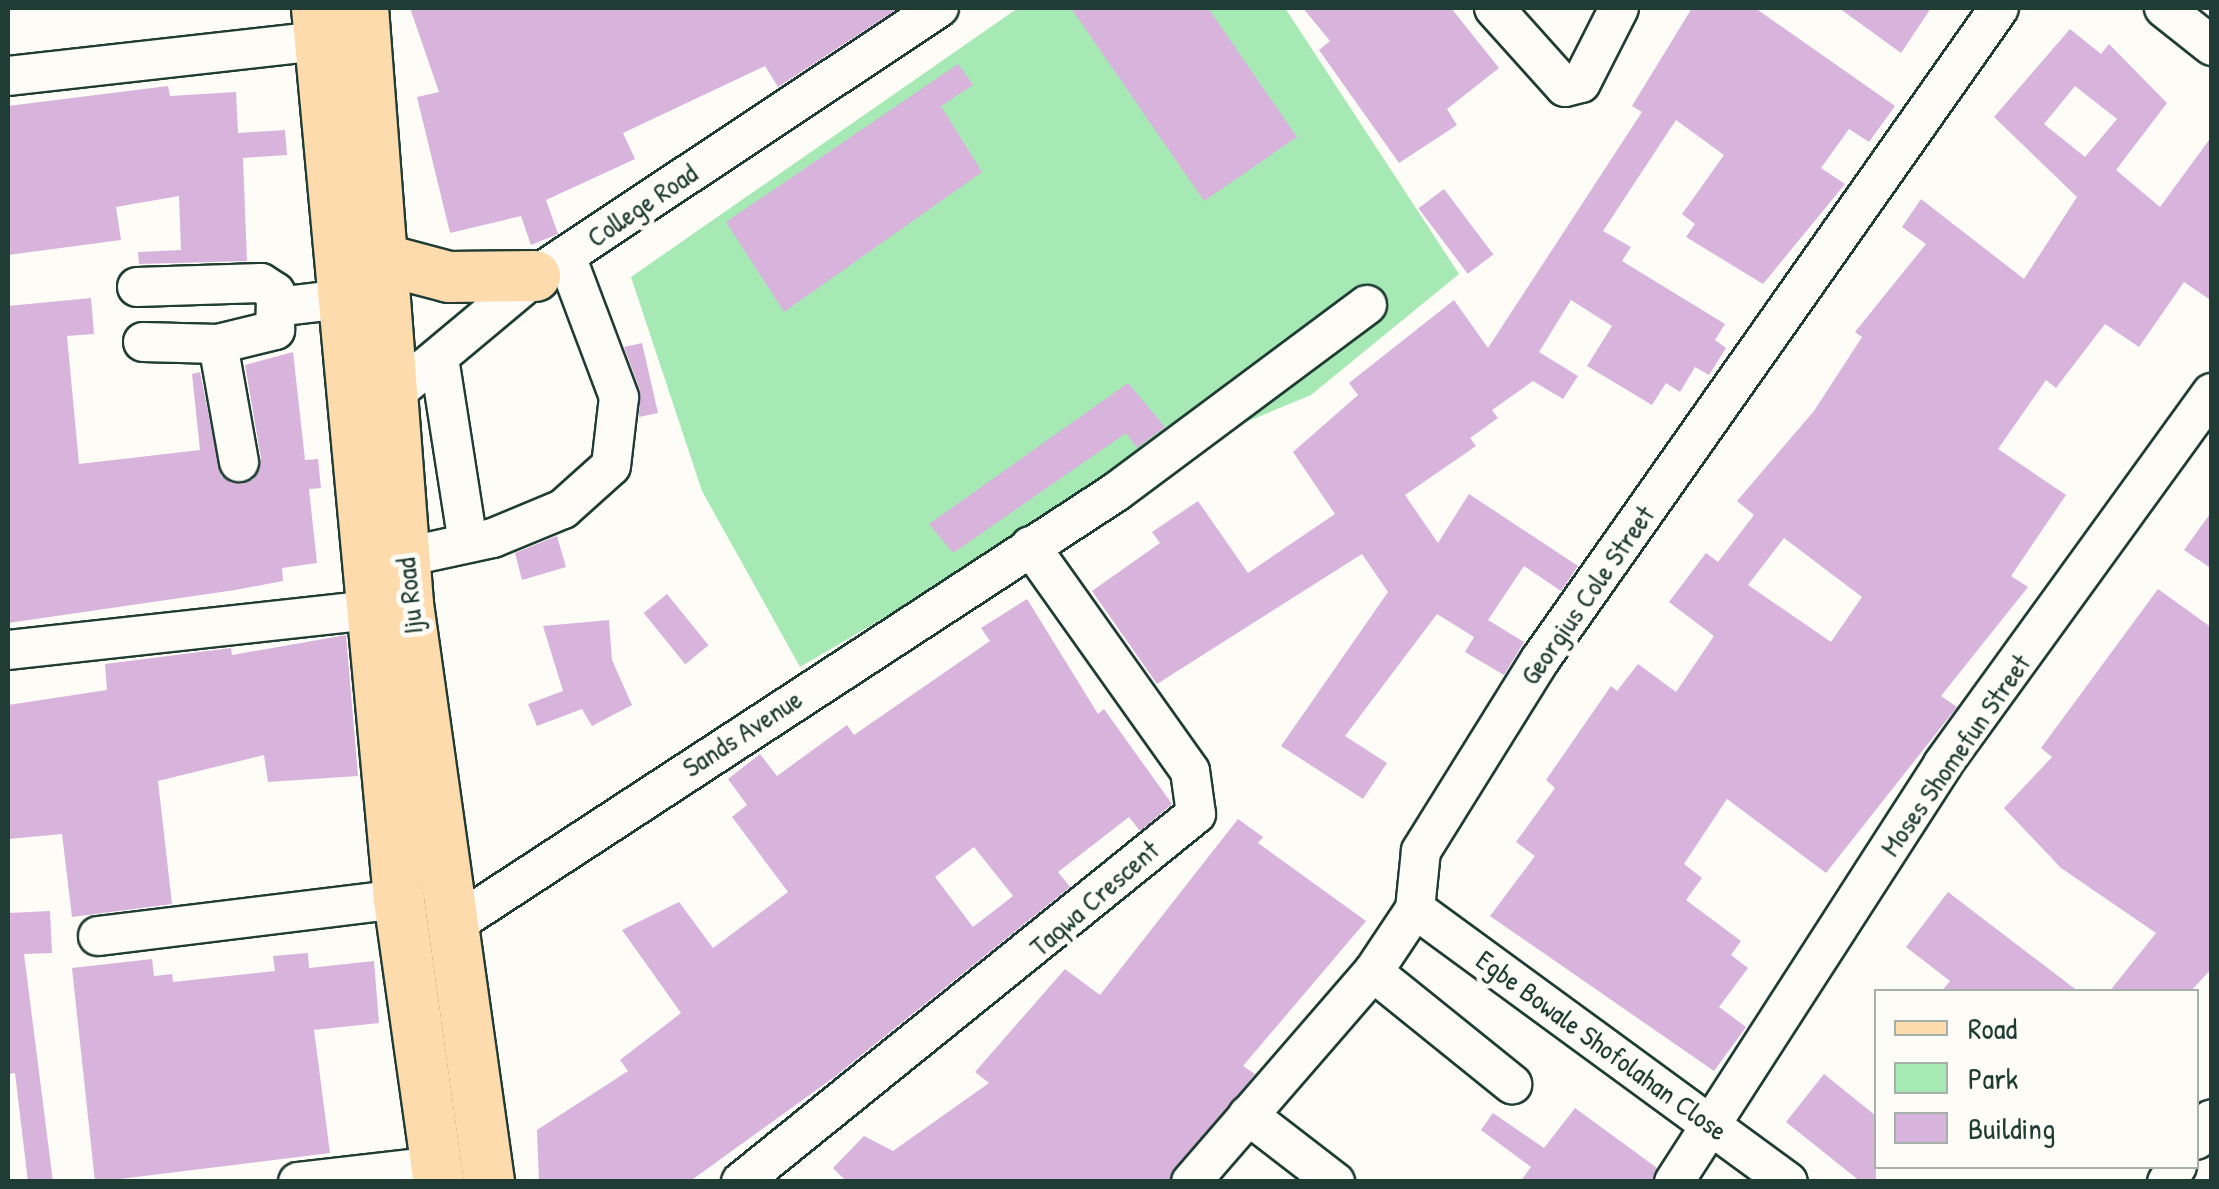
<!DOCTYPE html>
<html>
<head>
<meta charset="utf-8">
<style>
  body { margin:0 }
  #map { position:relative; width:2219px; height:1189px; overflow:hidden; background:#fdfcf7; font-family:"Patrick Hand",sans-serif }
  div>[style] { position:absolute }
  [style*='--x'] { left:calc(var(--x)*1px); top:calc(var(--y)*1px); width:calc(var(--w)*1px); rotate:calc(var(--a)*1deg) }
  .green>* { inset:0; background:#a6e9b4 }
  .building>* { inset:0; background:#d8b4dd; transform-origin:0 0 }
  .roads { filter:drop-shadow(2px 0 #1f3d34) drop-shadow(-2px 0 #1f3d34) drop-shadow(0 2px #1f3d34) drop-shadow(0 -2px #1f3d34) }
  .minor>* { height:38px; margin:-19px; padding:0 19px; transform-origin:19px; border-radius:19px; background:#fdfcf7 }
  .major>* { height:50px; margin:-25px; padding:0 25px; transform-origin:25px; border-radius:25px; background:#fedbac }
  span { translate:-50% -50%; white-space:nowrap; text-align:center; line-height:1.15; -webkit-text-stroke:10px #fdfcf7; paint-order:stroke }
  .street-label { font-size:28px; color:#1f3d34 }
  .frame { position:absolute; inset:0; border:10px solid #1f3d34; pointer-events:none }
  .legend { position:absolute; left:1874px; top:989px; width:325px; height:180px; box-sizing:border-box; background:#fdfcf7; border:2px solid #a4b0a9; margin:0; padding:12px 18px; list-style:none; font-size:30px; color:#1f3d34 }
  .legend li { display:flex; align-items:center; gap:20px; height:50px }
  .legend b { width:50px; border:2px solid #a4b0a9 }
</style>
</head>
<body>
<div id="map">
  <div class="green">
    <div style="clip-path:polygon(1018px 8px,1285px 8px,1459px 274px,1311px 395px,1149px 462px,800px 667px,702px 491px,631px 277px)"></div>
  </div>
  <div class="building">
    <div style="clip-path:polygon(410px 8px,899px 8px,778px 87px,765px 66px,623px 133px,635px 159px,546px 200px,558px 234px,531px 245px,521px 216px,450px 233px,417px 97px,439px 92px)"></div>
    <div style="clip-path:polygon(1071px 8px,1208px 8px,1297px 137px,1204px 201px)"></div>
    <div style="clip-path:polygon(1303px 8px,1451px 8px,1499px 68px,1447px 109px,1457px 125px,1399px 163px,1319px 50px,1330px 41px)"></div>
    <div style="clip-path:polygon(1692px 8px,1755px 8px,1895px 106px,1869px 142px,1849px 129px,1821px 168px,1845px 184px,1763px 284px,1686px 237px,1695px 224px,1682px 214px,1724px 155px,1676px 120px,1603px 231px,1631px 247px,1622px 261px,1725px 324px,1715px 340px,1726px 348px,1709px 375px,1695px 367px,1680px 392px,1666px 383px,1652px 405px,1587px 366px,1612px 326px,1571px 300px,1539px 352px,1578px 376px,1563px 399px,1533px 381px,1492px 410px,1498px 418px,1470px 438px,1476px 446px,1405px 495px,1438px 543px,1469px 494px,1578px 566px,1561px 591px,1524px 566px,1488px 620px,1524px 642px,1504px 675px,1465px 652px,1474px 637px,1437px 614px,1345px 736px,1387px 763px,1363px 799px,1281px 746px,1388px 592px,1362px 554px,1157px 684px,1092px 591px,1160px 543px,1152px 532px,1198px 501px,1248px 573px,1335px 514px,1293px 452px,1358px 395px,1349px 383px,1454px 300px,1488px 348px,1642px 112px,1632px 106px)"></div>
    <div style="clip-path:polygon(1839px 8px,1931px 8px,1901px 53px)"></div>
    <div style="clip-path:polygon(evenodd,2070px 29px,2101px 54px,2109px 44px,2167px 103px,2116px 170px,2160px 207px,2212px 136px,2212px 301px,2184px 282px,2139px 347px,2105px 324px,2056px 388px,2046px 380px,1998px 449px,2066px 495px,2011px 576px,2028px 587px,1941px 696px,1957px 707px,1826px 873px,1727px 799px,1684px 864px,1702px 878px,1686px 900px,1741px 941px,1731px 955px,1748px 968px,1719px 1007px,1746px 1027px,1714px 1071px,1490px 916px,1535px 856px,1516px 842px,1555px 788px,1546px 780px,1611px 686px,1617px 691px,1638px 664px,1676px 692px,1714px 636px,1669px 602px,1706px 553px,1718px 562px,1754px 515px,1737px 501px,1814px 411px,1862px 337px,1855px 332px,1926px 244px,1902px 227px,1921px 199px,2024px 279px,2077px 197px,1994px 117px,2070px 29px,2075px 86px,2117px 119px,2085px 157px,2044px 124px,2075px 86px,2070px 29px,1784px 538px,1862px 597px,1831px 642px,1748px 585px,1784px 538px)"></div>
    <div style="clip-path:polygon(958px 64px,973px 85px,941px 106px,982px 172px,784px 312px,726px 222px)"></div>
    <div style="clip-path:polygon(168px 86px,170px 96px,236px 92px,238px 133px,285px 130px,287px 155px,243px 158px,247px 261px,139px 264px,138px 252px,181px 250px,179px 196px,116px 207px,121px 240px,8px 255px,8px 106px)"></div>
    <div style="left:1444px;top:189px;width:82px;height:32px;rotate:53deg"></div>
    <div style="clip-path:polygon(91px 298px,94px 334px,67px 336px,79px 464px,200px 450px,192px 374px,200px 372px,221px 476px,232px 483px,253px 480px,261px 458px,245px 365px,293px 352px,305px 460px,318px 459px,321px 488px,309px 489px,317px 563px,282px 568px,283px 581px,235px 590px,8px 623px,8px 306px)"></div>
    <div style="clip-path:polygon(642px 343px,658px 413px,639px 417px,640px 390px,624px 347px)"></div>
    <div style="clip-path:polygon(1128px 383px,1165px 427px,1137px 448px,1126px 433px,953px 553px,929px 524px)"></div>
    <div style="clip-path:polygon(2212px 511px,2212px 569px,2184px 550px)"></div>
    <div style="clip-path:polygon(557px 536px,566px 567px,522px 580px,515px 553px)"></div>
    <div style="clip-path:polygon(2158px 589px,2212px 628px,2212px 968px,2190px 992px,2109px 992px,2156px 933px,2061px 868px,2004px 808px,2052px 757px,2041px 748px)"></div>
    <div style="left:667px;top:594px;width:66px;height:30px;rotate:51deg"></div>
    <div style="clip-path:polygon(evenodd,1027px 599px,1098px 714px,1104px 709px,1172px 804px,1140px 831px,1129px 817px,1058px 872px,1070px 887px,833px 1078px,689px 1182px,539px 1182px,537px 1130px,628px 1071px,620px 1060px,681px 1013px,622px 930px,679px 902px,713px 948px,788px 892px,732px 817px,747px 805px,728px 779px,760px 754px,777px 776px,847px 725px,854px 735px,990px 641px,981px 628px,1027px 599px,974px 847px,1013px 896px,973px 927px,935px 877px,974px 847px)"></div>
    <div style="clip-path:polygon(609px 620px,612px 660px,632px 705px,592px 726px,582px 709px,537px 726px,528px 704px,563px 691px,543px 626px)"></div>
    <div style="clip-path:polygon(346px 635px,358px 776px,268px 782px,264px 755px,158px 781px,172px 904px,72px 917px,62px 834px,8px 839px,8px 705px,107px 690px,105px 664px,231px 648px,232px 655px)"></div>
    <div style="clip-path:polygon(1238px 819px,1263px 837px,1258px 843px,1366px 921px,1243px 1066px,1255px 1074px,1169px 1182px,847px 1182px,833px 1168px,864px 1136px,893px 1151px,989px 1083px,975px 1072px,1065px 969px,1100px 995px)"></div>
    <div style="clip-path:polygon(1948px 892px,2079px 992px,1941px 992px,1950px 981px,1906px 947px)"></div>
    <div style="clip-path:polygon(50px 911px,52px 953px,24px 954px,53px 1182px,28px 1182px,15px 1073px,8px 1074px,8px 913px)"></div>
    <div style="clip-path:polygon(308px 953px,309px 968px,374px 961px,379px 1023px,314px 1030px,330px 1153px,95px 1182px,72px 968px,152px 959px,154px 976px,172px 974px,173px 982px,275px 971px,273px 956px)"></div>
    <div style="clip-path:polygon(1824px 1074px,1876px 1116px,1876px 1182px,1861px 1182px,1786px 1122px)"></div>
    <div style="clip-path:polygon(1575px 1108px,1657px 1168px,1652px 1182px,1520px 1182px,1531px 1167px,1481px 1130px,1493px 1113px,1544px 1148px)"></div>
  </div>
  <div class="roads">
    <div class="minor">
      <div style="--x:1494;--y:8;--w:106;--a:48.1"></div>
      <div style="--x:1565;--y:87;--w:16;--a:-14"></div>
      <div style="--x:1581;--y:83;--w:84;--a:-63.1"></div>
      <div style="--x:2164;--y:8;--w:61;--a:38.4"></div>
      <div style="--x:8;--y:76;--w:313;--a:-6.4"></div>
      <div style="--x:137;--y:287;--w:124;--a:-1.8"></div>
      <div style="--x:261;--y:283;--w:17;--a:33"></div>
      <div style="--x:275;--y:292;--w:15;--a:86"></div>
      <div style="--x:143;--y:342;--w:75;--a:1.5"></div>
      <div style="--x:218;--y:344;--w:59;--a:-13.8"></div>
      <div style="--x:275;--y:330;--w:23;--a:-88"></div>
      <div style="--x:276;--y:307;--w:95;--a:-6.7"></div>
      <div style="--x:218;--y:344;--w:120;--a:79.9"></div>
      <div style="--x:439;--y:358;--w:187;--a:81.1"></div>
      <div style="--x:371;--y:397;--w:23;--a:-7"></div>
      <div style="--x:394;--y:394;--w:184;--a:-39.9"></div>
      <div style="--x:535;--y:276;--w:485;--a:-33.6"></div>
      <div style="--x:405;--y:557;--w:90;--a:-12.2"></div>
      <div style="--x:493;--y:538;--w:76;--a:-22.5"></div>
      <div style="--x:563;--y:509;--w:64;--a:-41.9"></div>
      <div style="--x:611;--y:466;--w:69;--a:-83.4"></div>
      <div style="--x:619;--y:397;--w:151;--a:-110.6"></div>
      <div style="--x:8;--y:650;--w:363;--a:-6.3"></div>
      <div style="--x:1415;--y:909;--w:462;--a:36.2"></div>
      <div style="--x:455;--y:924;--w:790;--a:-33.17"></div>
      <div style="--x:1116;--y:492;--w:313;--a:-36.7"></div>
      <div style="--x:98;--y:936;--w:303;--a:-7"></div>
      <div style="--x:1373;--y:972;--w:179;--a:38.9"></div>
      <div style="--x:1248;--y:1115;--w:110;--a:37.6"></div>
      <div style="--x:2196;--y:1140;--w:26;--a:-53"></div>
      <div style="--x:298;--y:1182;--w:139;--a:-6.6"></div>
      <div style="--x:741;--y:1182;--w:585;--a:-38.97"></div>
      <div style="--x:1196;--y:814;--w:43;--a:-97.9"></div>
      <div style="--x:1190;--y:771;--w:276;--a:-125.4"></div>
      <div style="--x:1191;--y:1182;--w:278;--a:-49.1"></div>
      <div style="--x:1373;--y:972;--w:76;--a:-56.3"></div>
      <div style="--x:1415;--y:909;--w:58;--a:-84.1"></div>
      <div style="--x:1421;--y:851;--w:225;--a:-58.1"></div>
      <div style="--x:1540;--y:660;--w:797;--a:-54.85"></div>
      <div style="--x:1674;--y:1182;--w:497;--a:-57.2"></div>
      <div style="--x:1943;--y:764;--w:458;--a:-54.1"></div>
      <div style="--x:2167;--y:1182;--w:19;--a:-58"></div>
    </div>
    <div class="major">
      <div style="--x:317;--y:8;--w:895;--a:84.74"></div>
      <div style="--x:399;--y:899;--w:286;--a:82"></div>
      <div style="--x:363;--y:8;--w:598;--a:85.68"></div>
      <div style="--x:408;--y:604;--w:584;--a:82.02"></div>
      <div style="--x:381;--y:259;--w:70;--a:14.8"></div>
      <div style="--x:449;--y:277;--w:86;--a:-0.7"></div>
    </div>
  </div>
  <div class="street-label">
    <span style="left:642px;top:205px;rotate:-34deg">College Road</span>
    <span style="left:1587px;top:595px;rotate:-55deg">Georgius Cole Street</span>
    <span style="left:409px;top:596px;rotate:-96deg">Iju Road</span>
    <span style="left:742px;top:733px;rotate:-33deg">Sands Avenue</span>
    <span style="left:1955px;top:755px;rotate:-55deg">Moses Shomefun Street</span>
    <span style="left:1094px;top:898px;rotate:-41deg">Taqwa Crescent</span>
    <span style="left:1602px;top:1045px;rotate:36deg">Egbe Bowale Shofolahan Close</span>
  </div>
  <div class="frame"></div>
  <ul class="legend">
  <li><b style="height:12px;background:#fedbac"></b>Road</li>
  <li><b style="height:28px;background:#a6e9b4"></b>Park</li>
  <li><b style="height:28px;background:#d8b4dd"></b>Building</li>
  </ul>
</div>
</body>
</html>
